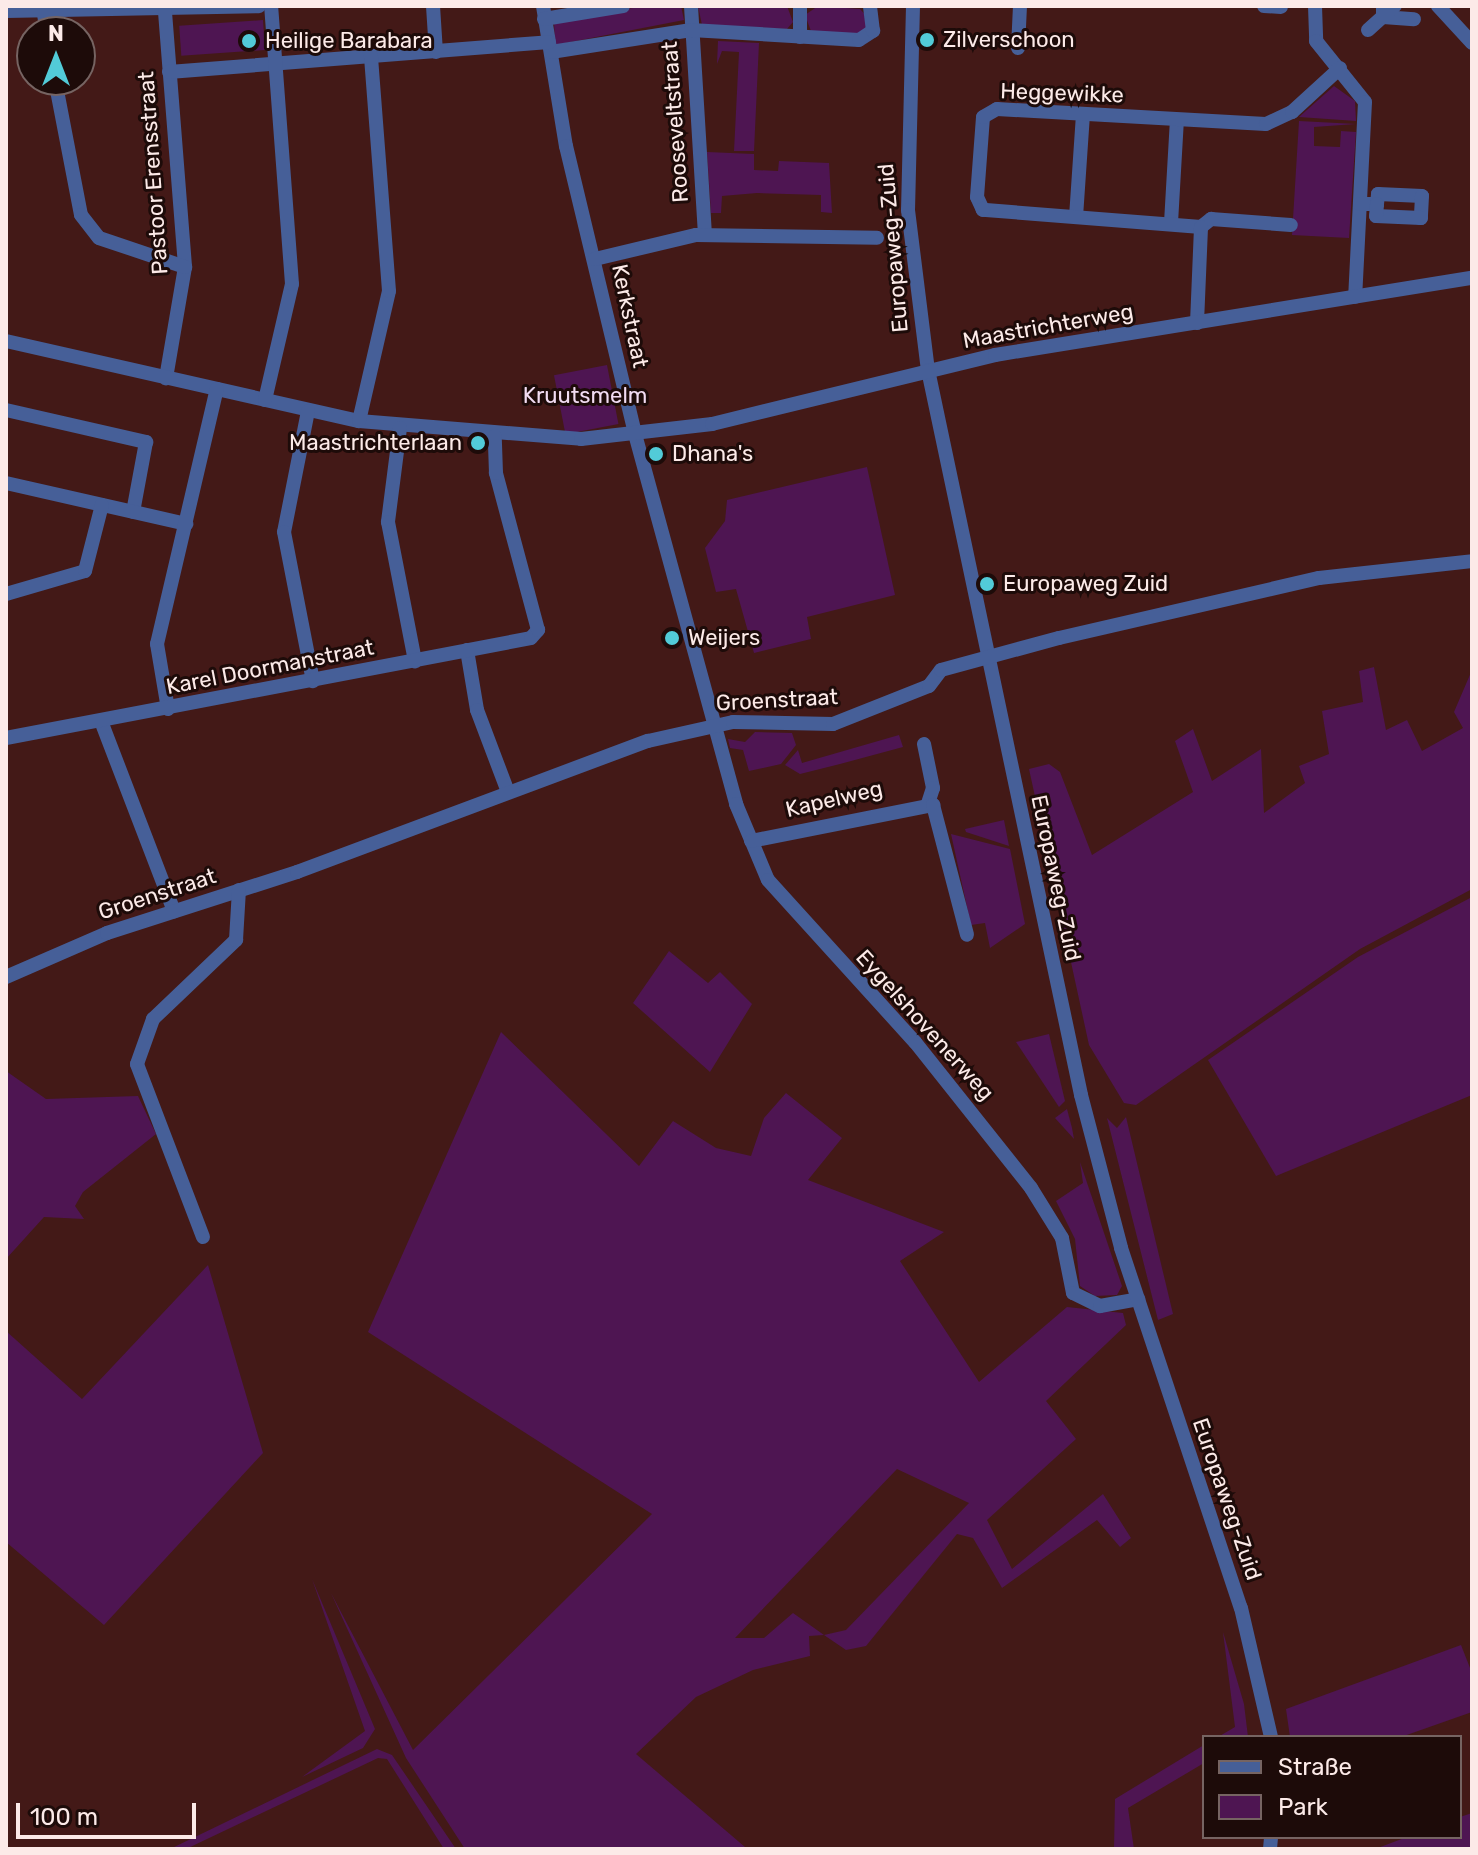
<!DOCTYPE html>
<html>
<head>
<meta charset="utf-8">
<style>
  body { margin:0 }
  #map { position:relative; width:1478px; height:1855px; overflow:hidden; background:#431917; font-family:Rubik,sans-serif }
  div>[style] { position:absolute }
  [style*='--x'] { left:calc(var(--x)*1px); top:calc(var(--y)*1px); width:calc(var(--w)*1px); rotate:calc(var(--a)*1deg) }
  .green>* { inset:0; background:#4e1552; transform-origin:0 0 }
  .minor>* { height:14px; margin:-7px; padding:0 7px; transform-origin:7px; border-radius:7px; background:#465f98 }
  .dots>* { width:22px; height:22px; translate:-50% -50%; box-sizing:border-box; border:4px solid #1d0b09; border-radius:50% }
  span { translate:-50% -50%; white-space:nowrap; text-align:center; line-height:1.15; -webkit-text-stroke:6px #1d0b09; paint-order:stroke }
  .poi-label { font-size:22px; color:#fceae8 }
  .left { translate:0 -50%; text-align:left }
  .right { translate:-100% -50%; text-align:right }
  .street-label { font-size:22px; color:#fceae8 }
  .park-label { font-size:22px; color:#f2dcf2 }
  .frame { position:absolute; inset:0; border:8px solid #fceae8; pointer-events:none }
  .legend { position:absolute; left:1202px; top:1735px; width:260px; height:104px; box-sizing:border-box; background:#1d0b09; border:2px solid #766462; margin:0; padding:10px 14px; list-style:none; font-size:24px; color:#fceae8 }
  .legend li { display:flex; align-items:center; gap:16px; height:40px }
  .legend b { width:40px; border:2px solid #766462 }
  .north { position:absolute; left:16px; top:16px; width:80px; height:80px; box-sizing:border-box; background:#1d0b09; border:2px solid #766462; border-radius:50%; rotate:0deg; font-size:22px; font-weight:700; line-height:32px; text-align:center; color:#fceae8 }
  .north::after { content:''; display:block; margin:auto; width:28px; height:36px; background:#52cbd8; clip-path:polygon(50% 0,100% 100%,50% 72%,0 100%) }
  .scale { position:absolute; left:16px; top:1803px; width:180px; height:36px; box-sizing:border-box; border:4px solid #fceae8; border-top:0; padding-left:10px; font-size:24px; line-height:28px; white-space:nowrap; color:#fceae8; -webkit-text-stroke:6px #1d0b09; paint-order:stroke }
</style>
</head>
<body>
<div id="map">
  <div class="green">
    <div style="clip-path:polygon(645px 6px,681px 6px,684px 20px,555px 45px,554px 21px)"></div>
    <div style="clip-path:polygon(698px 6px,787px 6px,793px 22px,787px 29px,702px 25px)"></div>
    <div style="clip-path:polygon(818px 6px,860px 9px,871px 21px,860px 35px,811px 31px,805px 15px)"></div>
    <div style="left:263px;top:20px;width:30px;height:84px;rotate:86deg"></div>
    <div style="clip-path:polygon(718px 41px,759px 43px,754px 151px,734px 151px,739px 52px,722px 51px,717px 64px)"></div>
    <div style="clip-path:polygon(1334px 86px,1355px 101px,1356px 121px,1299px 117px)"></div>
    <div style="clip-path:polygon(1299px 121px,1356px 124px,1314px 127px,1314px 146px,1340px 147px,1341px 131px,1356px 132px,1349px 238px,1292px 235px)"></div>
    <div style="clip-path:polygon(707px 152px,754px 154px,754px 170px,778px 171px,779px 161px,829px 163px,832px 213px,821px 212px,821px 195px,757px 193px,722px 196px,721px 213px,711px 213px)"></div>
    <div style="left:607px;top:365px;width:60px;height:54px;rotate:79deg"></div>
    <div style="clip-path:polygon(867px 467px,895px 595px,807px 617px,811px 639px,754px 653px,736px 589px,716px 592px,705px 548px,725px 521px,727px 500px)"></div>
    <div style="clip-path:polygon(1374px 667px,1386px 730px,1407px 720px,1422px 751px,1463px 728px,1454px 712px,1472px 670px,1472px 889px,1360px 949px,1136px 1105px,1124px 1103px,1089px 1045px,1029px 769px,1049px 764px,1060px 772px,1092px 855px,1193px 792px,1175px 741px,1193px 729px,1212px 781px,1261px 749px,1264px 813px,1305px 783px,1299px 766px,1329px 754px,1322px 711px,1363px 702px,1359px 671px)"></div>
    <div style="clip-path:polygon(755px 732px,792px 733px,796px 745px,781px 764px,749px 771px,743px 750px,730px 748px,728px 739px,745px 742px)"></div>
    <div style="clip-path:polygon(899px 735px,903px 747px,840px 764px,800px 774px,785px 765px,798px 750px,802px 763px)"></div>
    <div style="clip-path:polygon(1004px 820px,1009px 846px,966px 832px,965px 829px)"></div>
    <div style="clip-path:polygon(951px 834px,1010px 849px,1025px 924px,990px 948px,985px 923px,971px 925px)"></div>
    <div style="clip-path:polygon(1472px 897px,1472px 1095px,1276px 1176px,1208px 1060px,1358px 957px)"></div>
    <div style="clip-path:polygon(669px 951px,708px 983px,720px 972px,752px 1004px,710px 1072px,633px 1003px)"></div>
    <div style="clip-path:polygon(evenodd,501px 1032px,639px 1166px,673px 1121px,716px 1148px,751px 1156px,764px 1118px,786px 1093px,842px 1138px,808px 1180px,944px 1232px,900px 1261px,979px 1382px,1067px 1307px,1123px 1313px,1126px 1325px,1046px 1401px,1076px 1439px,987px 1520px,1012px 1569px,1103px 1494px,1131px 1538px,1120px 1547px,1097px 1520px,1002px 1588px,973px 1538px,957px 1534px,866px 1646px,846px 1650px,824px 1635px,809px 1636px,810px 1656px,753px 1670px,696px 1697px,636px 1754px,745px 1847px,775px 1849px,465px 1849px,406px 1758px,331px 1593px,413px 1750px,652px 1514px,368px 1332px,501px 1032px,897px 1469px,969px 1503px,846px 1630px,824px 1635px,793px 1613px,764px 1638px,735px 1638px,897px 1469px)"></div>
    <div style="clip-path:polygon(1049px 1034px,1065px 1101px,1059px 1107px,1016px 1042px)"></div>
    <div style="clip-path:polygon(6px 1071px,46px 1099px,138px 1096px,156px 1134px,83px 1192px,75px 1206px,84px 1219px,44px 1217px,6px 1259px)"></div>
    <div style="clip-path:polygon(1067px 1109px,1072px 1128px,1074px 1139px,1055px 1118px)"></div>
    <div style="clip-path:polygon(1126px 1117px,1173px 1314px,1158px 1320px,1107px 1118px,1117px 1128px)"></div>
    <div style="clip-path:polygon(1080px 1162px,1122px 1286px,1117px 1295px,1095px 1296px,1080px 1286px,1075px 1239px,1056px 1201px,1083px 1183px)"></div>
    <div style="clip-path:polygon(208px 1265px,263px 1453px,104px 1625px,6px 1542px,6px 1331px,82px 1399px)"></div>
    <div style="clip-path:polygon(312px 1579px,375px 1729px,363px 1748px,302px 1777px,365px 1731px)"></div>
    <div style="clip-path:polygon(1223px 1632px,1244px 1704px,1248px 1737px,1218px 1737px,1235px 1727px)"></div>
    <div style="clip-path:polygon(1461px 1645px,1472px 1673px,1472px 1712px,1401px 1737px,1290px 1737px,1286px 1709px)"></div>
    <div style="clip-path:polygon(1204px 1745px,1204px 1763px,1128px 1808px,1134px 1849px,1114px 1849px,1115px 1799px)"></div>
    <div style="clip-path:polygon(377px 1749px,392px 1755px,456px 1849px,444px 1849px,387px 1759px,378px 1758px,186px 1849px,170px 1849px)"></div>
    <div style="clip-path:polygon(1472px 1813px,1472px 1849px,1375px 1849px,1407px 1837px,1460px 1837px,1460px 1817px)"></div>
  </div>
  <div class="minor">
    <div style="--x:433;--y:6;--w:46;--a:86.3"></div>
    <div style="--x:543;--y:6;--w:142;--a:80.7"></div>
    <div style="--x:566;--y:146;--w:296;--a:76.5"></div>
    <div style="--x:635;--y:434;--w:384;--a:74.7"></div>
    <div style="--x:736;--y:804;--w:82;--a:67.2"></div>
    <div style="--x:768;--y:880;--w:219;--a:47.8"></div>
    <div style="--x:915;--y:1042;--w:186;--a:51.5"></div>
    <div style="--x:1031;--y:1188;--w:59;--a:58.2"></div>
    <div style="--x:1062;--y:1238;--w:56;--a:78.7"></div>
    <div style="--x:1073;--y:1293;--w:30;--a:26"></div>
    <div style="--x:1100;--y:1306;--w:39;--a:-10"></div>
    <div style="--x:691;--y:6;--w:229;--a:86.5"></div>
    <div style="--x:913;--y:6;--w:204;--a:91.4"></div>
    <div style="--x:908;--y:210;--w:161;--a:82.9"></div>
    <div style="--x:928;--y:370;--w:741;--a:78.08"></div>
    <div style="--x:1081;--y:1095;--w:158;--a:75.3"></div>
    <div style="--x:1121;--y:1248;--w:379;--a:71.6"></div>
    <div style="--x:1241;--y:1608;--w:132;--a:76.9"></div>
    <div style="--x:1264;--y:6;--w:17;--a:3"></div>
    <div style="--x:1315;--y:6;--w:35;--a:88"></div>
    <div style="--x:1316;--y:41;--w:78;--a:51.2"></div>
    <div style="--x:1365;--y:102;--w:195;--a:92.9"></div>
    <div style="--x:1383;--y:6;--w:11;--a:90"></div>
    <div style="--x:1383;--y:17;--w:31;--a:4"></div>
    <div style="--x:1438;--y:6;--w:50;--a:47.4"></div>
    <div style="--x:43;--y:8;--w:24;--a:81"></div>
    <div style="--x:6;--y:11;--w:253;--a:-1.1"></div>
    <div style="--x:165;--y:12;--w:256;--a:85.5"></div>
    <div style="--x:185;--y:267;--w:113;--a:99.7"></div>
    <div style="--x:544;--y:19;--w:80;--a:-9.3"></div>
    <div style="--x:1368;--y:30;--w:36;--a:-42"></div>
    <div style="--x:800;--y:37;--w:31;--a:-90"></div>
    <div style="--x:1018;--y:48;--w:42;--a:-87.3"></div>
    <div style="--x:551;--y:52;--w:142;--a:-8.9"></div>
    <div style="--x:691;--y:30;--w:168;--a:3.4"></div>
    <div style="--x:859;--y:40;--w:17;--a:-33"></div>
    <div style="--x:873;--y:31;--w:25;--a:-97"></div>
    <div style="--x:169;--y:72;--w:381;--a:-4.5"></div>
    <div style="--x:55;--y:80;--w:137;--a:79.1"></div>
    <div style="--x:81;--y:215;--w:29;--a:52"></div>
    <div style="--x:99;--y:238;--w:91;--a:18.6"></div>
    <div style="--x:1360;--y:204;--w:17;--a:0"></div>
    <div style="--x:1377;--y:204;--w:10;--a:-84"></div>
    <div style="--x:1378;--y:194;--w:44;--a:2.6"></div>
    <div style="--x:1422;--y:196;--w:22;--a:93"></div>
    <div style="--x:1421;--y:218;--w:45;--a:-177.5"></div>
    <div style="--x:1376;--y:216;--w:12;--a:-85"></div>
    <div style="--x:1076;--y:217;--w:102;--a:-86.1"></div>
    <div style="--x:1171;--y:223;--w:103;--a:-86.7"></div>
    <div style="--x:1201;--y:227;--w:219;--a:-175.5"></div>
    <div style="--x:983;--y:210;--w:14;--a:-115"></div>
    <div style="--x:977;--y:197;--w:80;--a:-85.7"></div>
    <div style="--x:983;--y:117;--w:16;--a:-30"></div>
    <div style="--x:997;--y:109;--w:269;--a:3.2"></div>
    <div style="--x:1266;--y:124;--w:29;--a:-25"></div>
    <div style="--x:1292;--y:112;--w:65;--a:-42.5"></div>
    <div style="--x:1201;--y:227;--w:13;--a:-39"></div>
    <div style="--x:1211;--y:219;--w:80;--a:4.3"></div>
    <div style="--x:595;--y:259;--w:104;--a:-13.4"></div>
    <div style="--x:696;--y:235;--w:181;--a:0.9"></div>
    <div style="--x:1197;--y:323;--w:96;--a:-87.6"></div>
    <div style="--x:6;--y:341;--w:362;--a:12.8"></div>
    <div style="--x:359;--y:421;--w:223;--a:4.6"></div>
    <div style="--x:581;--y:439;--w:132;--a:-6.5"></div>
    <div style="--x:712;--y:424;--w:291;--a:-13.7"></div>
    <div style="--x:995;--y:355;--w:483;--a:-9.2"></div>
    <div style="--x:265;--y:400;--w:119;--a:-76.9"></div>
    <div style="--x:292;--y:284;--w:279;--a:-94.3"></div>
    <div style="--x:6;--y:410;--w:144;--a:12.9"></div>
    <div style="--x:146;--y:442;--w:71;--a:100.5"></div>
    <div style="--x:308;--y:411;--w:123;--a:101.2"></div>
    <div style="--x:284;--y:532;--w:152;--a:79"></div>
    <div style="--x:359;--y:421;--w:133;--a:-77"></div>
    <div style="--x:389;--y:291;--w:236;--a:-94.4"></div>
    <div style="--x:400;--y:428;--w:95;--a:97.3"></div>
    <div style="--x:388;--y:522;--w:142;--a:79"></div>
    <div style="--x:6;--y:483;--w:185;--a:12.8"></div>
    <div style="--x:6;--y:594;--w:82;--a:-16.2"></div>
    <div style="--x:85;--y:571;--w:68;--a:-75.6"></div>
    <div style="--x:467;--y:650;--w:61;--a:80.5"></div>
    <div style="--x:477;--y:710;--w:88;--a:69.3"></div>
    <div style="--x:168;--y:709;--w:66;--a:-99.6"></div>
    <div style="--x:157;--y:644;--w:262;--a:-76.8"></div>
    <div style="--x:101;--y:721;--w:204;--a:69"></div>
    <div style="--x:6;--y:738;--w:534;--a:-10.78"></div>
    <div style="--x:531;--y:638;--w:11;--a:-49"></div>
    <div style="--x:538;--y:630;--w:163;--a:-105"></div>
    <div style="--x:496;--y:473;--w:37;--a:-92"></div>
    <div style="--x:924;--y:744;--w:45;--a:78.4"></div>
    <div style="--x:933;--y:788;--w:16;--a:108"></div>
    <div style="--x:751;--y:841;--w:186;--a:-11.2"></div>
    <div style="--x:933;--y:805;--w:134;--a:75.3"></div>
    <div style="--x:6;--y:977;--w:110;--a:-23.5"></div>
    <div style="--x:107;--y:933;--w:200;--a:-17.8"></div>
    <div style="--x:297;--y:872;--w:375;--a:-20.5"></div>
    <div style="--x:648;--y:741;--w:87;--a:-12.6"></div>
    <div style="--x:733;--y:722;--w:100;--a:1.1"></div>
    <div style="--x:833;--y:724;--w:103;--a:-21.6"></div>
    <div style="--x:929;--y:686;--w:20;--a:-53"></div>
    <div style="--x:941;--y:670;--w:122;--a:-15.2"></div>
    <div style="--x:1059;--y:638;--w:267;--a:-13"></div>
    <div style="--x:1319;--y:578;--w:154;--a:-6.3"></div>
    <div style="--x:203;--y:1237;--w:185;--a:-110.9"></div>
    <div style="--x:137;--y:1064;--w:48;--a:-70.4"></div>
    <div style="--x:153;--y:1019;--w:115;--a:-43.6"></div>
    <div style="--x:236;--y:940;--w:50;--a:-86.6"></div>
    <div style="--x:1270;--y:1849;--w:12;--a:-85"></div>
  </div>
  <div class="dots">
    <div style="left:927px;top:40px;background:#52cbd8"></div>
    <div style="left:249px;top:41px;background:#52cbd8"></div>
    <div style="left:478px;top:443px;background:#52cbd8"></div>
    <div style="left:656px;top:454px;background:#52cbd8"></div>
    <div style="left:987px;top:584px;background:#52cbd8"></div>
    <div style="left:672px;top:638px;background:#52cbd8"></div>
  </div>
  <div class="poi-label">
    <span class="left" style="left:943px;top:40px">Zilverschoon</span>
    <span class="left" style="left:265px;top:41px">Heilige Barabara</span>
    <span class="right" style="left:462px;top:443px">Maastrichterlaan</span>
    <span class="left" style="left:672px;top:454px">Dhana's</span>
    <span class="left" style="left:1003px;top:584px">Europaweg Zuid</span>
    <span class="left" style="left:688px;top:638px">Weijers</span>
  </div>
  <div class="street-label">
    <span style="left:1062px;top:93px;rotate:2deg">Heggewikke</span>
    <span style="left:675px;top:122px;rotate:-94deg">Rooseveltstraat</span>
    <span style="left:153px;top:173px;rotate:-94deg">Pastoor Erensstraat</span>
    <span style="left:893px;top:248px;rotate:-95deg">Europaweg-Zuid</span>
    <span style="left:630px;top:316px;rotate:78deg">Kerkstraat</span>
    <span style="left:1048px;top:326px;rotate:-10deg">Maastrichterweg</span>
    <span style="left:270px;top:667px;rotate:-11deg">Karel Doormanstraat</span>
    <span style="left:777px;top:700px;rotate:-3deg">Groenstraat</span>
    <span style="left:834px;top:799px;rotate:-13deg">Kapelweg</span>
    <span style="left:1056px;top:878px;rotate:78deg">Europaweg-Zuid</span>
    <span style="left:157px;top:894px;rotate:-18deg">Groenstraat</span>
    <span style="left:925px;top:1025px;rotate:48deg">Eygelshovenerweg</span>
    <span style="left:1227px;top:1499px;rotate:71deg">Europaweg-Zuid</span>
  </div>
  <div class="park-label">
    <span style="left:585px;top:396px">Kruutsmelm</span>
  </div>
  <div class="frame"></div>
  <ul class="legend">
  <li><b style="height:10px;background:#465f98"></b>Straße</li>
  <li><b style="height:22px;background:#4e1552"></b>Park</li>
  </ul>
  <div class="north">N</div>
  <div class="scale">100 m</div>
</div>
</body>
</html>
